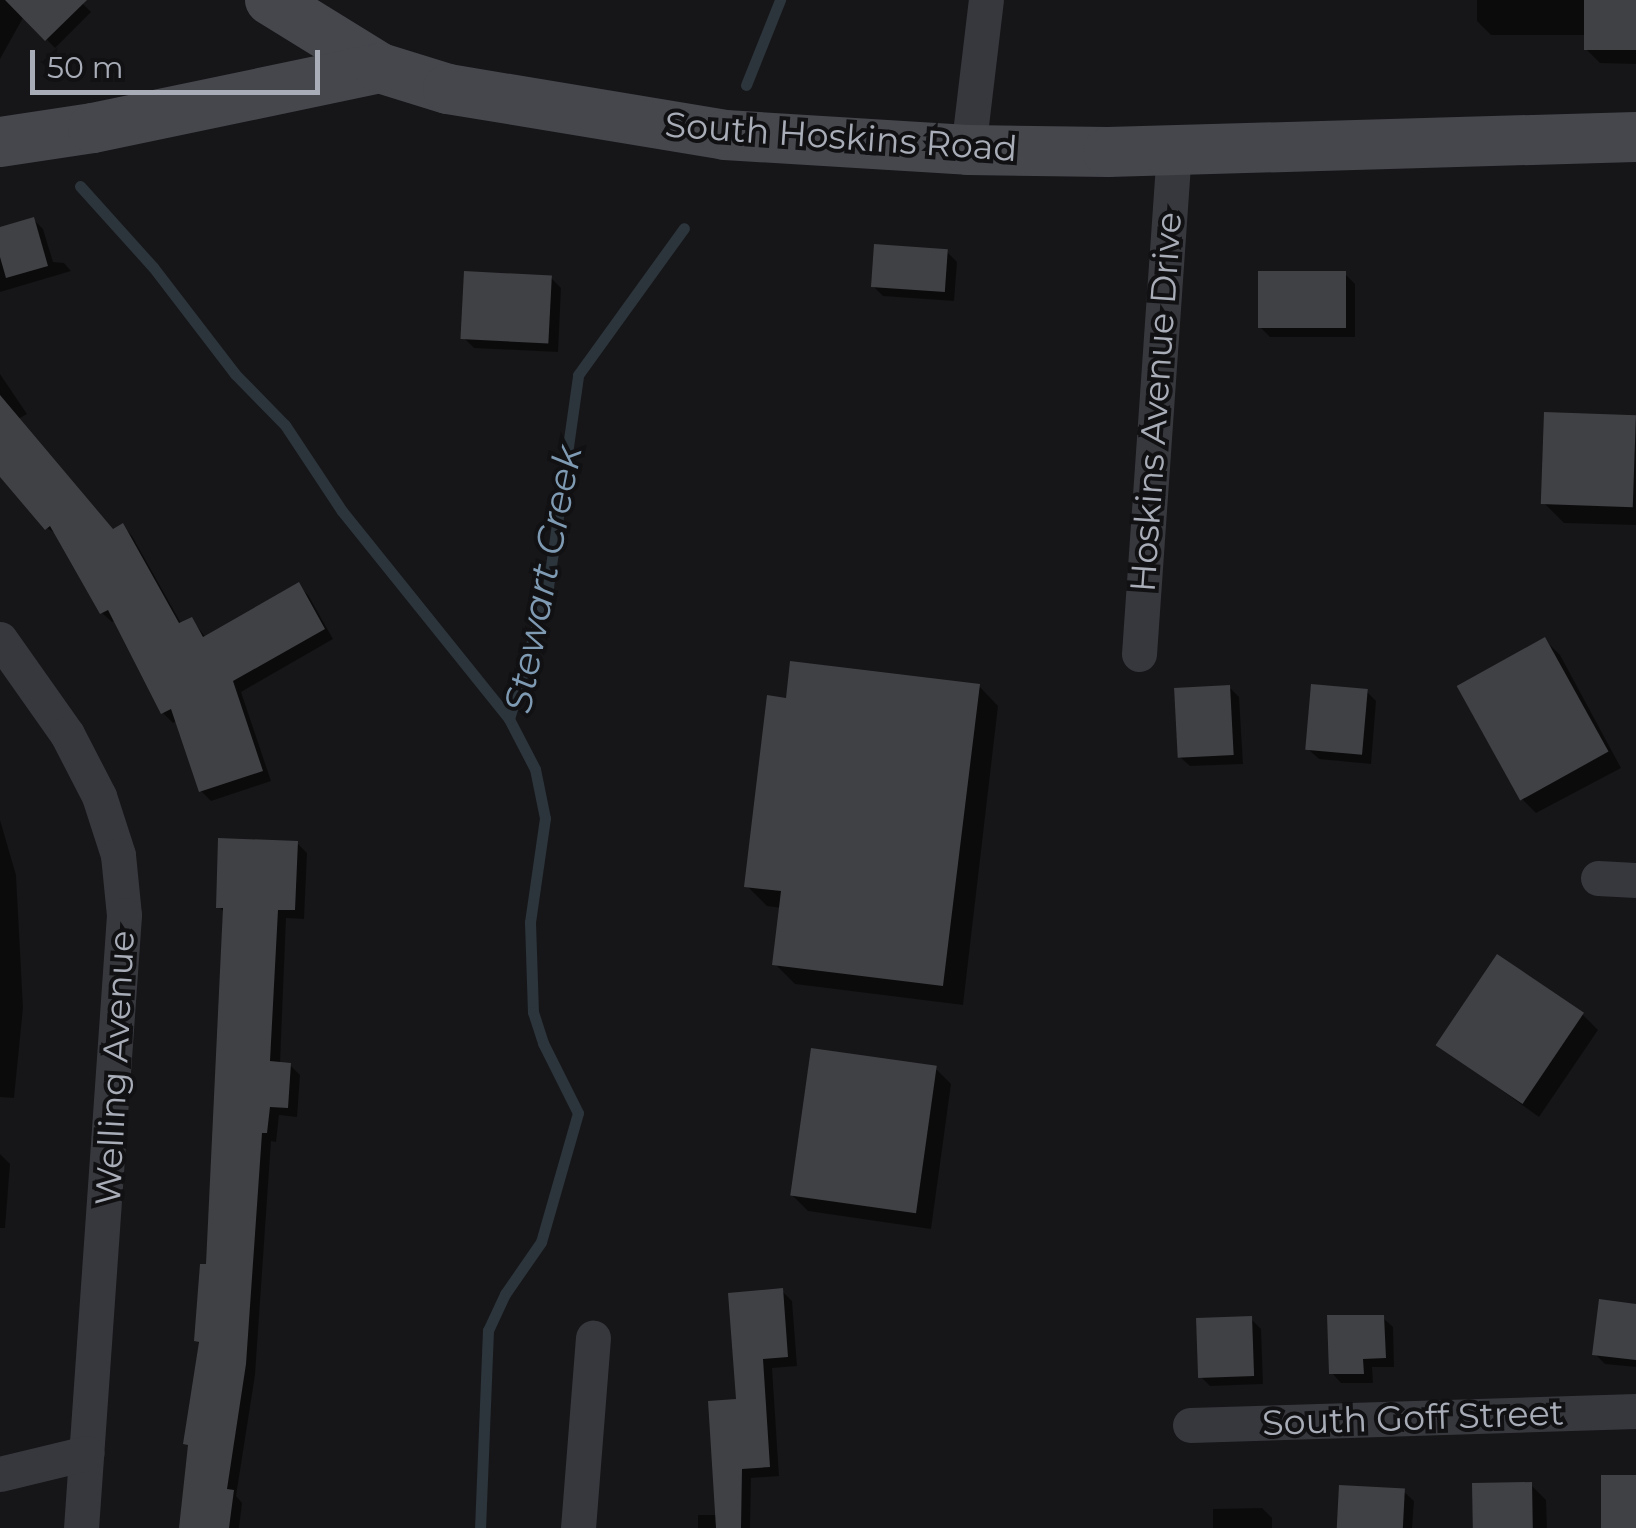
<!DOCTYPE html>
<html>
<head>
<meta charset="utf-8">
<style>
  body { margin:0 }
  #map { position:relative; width:1636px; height:1528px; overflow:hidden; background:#161618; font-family:Montserrat,sans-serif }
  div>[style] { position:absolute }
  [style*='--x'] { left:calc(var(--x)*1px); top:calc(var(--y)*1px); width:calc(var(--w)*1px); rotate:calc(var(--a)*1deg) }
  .shadow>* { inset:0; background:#0007 }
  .stream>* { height:11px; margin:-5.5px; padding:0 5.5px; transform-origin:5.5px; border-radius:5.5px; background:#2c353c }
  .building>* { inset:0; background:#404145; transform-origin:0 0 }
  .street>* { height:35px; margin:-17.5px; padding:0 17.5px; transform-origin:17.5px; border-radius:17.5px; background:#37383d }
  .secondary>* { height:50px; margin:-25px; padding:0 25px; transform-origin:25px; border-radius:25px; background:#45474d }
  span { translate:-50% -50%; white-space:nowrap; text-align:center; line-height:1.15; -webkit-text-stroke:8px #111113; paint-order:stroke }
  .street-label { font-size:35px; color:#a8adb8 }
  .water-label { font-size:38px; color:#7f9bb3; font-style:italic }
  .scale { position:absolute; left:30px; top:50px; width:290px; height:45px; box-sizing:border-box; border:5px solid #a8adb8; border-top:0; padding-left:12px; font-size:30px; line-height:35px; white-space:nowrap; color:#a8adb8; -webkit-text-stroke:8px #111113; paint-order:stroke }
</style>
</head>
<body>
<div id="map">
  <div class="shadow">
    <div style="clip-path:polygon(0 0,79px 0,91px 12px,55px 48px,24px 16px,0 59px)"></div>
    <div style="clip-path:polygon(1477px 0,1636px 0,1636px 64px,1600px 63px,1586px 49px,1586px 35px,1491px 35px,1477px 21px)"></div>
    <div style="clip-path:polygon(34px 220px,43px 229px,53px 262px,64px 263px,71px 271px,0 292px,0 230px)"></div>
    <div style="clip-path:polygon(947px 252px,957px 262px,954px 301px,883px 296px,873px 286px)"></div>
    <div style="clip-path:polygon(1345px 274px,1355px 284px,1355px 337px,1270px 337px,1260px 327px)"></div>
    <div style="clip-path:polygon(551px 278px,561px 288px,558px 352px,474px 348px,464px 338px)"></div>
    <div style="clip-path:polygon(0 374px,27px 414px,18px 419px,113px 531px,123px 526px,132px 536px,182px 625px,192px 620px,206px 638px,298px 585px,308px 595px,333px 639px,241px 692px,271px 781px,211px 801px,201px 791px,178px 720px,173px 723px,163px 713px,116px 620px,112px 622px,102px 613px,59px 536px,47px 528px,0 469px)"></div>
    <div style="clip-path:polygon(1636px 418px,1636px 525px,1564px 523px,1544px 503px)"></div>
    <div style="clip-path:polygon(1545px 640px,1560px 655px,1621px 768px,1536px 813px,1521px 798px)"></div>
    <div style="clip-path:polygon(979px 686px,998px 706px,963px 1005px,795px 984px,775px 964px,782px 908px,767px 906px,747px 886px)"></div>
    <div style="clip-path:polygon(1229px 687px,1239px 697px,1243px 764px,1190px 766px,1180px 757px)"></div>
    <div style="clip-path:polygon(1366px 691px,1376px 701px,1371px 764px,1319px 759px,1309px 750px)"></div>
    <div style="clip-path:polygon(0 820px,16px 875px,23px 1008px,14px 1098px,0 1097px)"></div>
    <div style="clip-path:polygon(297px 843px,307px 853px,304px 919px,286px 918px,280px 1064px,290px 1065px,300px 1075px,297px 1117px,279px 1115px,276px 1142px,271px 1141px,255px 1375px,236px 1496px,242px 1503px,239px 1528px,181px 1528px,190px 1447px,186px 1443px,201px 1346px,196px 1340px,208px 1267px,225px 913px,219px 907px)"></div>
    <div style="clip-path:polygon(1583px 1015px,1598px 1030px,1539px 1117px,1439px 1045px)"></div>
    <div style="clip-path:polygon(936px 1069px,951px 1084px,931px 1229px,808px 1211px,793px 1196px)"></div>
    <div style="clip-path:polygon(0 1154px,10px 1164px,5px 1228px,0 1228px)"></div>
    <div style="clip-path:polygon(782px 1291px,792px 1301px,797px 1366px,772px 1368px,779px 1476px,751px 1478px,750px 1528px,698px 1528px,698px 1515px,718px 1515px,739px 1402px)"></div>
    <div style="clip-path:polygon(1636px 1306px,1636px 1367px,1605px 1364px,1595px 1354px)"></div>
    <div style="clip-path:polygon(1383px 1318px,1393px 1327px,1394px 1367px,1372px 1367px,1373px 1383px,1341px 1383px,1332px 1373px)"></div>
    <div style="clip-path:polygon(1251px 1319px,1261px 1329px,1263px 1384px,1210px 1386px,1201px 1377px)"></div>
    <div style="clip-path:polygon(1531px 1485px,1546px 1500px,1547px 1528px,1476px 1528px)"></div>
    <div style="clip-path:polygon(1404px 1492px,1414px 1501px,1412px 1528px,1339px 1528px)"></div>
    <div style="clip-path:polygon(1262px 1508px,1272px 1518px,1272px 1528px,1213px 1528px,1213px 1509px)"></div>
  </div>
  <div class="stream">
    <div style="--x:746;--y:85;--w:92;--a:-68.2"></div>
    <div style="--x:80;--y:186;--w:109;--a:48"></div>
    <div style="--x:153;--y:267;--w:135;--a:52.5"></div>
    <div style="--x:235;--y:374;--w:71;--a:45.6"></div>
    <div style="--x:285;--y:425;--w:103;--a:56.5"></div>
    <div style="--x:342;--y:511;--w:267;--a:51.2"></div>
    <div style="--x:509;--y:719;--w:56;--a:62.5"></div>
    <div style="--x:535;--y:769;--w:50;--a:78.5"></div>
    <div style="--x:545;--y:818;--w:105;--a:98.2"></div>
    <div style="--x:530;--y:922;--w:90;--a:88.1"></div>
    <div style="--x:533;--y:1012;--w:33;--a:72"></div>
    <div style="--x:543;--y:1043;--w:78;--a:63.4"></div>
    <div style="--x:578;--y:1113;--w:134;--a:106"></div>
    <div style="--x:541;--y:1242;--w:63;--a:124.7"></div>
    <div style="--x:505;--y:1294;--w:40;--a:115"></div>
    <div style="--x:488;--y:1330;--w:198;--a:92.3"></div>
    <div style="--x:509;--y:719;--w:138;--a:-73.5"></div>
    <div style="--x:548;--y:587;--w:214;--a:-81.9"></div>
    <div style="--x:578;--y:375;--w:181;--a:-54.2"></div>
  </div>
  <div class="building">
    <div style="clip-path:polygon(5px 0,87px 0,45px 41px)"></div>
    <div style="left:1584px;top:0;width:52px;height:50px"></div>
    <div style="clip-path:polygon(34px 217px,48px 266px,6px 278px,0 257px,0 227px)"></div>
    <div style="left:874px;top:244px;width:74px;height:43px;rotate:4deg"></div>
    <div style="left:464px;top:271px;width:88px;height:68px;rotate:3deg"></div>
    <div style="left:1258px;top:271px;width:88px;height:57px"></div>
    <div style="clip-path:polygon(0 395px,113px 529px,123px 523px,179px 623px,192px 617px,203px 637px,299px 582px,325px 629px,233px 681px,263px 771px,199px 792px,171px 709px,161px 714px,108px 610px,100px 614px,50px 526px,45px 530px,0 477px)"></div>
    <div style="left:1544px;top:412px;width:92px;height:92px;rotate:2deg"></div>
    <div style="left:1545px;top:637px;width:131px;height:101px;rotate:61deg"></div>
    <div style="clip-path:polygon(790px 661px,980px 684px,943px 986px,772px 965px,781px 891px,744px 887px,767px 695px,786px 698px)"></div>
    <div style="left:1311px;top:684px;width:57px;height:66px;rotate:5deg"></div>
    <div style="left:1230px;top:685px;width:70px;height:56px;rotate:87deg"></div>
    <div style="clip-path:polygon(218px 838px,298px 841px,295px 910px,278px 910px,270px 1061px,291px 1063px,288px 1108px,270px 1107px,267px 1133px,262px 1133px,246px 1364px,227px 1489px,234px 1490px,229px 1528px,179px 1528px,188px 1445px,183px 1444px,199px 1342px,194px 1341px,200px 1264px,206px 1264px,223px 908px,216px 908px)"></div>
    <div style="left:1497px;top:954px;width:105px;height:110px;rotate:34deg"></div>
    <div style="left:811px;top:1048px;width:127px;height:149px;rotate:8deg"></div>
    <div style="clip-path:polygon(783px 1288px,788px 1357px,763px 1359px,770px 1467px,742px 1469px,741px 1528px,716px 1528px,708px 1401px,736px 1399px,728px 1293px)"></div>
    <div style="clip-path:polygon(1599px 1299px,1636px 1304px,1636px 1360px,1592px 1355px)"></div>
    <div style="clip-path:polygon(1327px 1315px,1384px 1315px,1386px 1358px,1363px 1359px,1364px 1374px,1329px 1374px)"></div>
    <div style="left:1252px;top:1316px;width:60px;height:56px;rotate:88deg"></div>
    <div style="left:1636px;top:1475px;width:53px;height:35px;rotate:90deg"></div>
    <div style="left:1532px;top:1482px;width:46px;height:60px;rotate:89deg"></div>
    <div style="left:1339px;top:1485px;width:66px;height:43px;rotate:3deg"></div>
  </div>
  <div class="street">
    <div style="--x:968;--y:150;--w:151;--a:-83.2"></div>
    <div style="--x:0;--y:639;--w:116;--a:54.8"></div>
    <div style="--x:67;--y:734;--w:70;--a:62.7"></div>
    <div style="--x:99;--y:796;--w:62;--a:72.1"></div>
    <div style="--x:118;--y:855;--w:60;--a:84.3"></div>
    <div style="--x:124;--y:915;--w:615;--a:94.01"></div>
    <div style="--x:1139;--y:654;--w:505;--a:-86.03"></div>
    <div style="--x:1598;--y:878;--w:38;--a:3"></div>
    <div style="--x:1190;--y:1425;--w:446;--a:-1.8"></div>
    <div style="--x:0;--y:1474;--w:89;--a:-13.6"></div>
    <div style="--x:578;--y:1528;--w:191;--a:-85.5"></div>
  </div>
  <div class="secondary">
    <div style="--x:270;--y:0;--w:129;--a:31.7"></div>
    <div style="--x:0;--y:142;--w:94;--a:-8.6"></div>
    <div style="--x:93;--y:128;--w:293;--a:-11.8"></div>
    <div style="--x:380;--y:68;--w:71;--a:17.2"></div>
    <div style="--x:448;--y:89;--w:281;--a:9.4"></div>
    <div style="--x:725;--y:135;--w:243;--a:3.5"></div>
    <div style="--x:968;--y:150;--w:140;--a:0.8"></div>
    <div style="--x:1108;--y:152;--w:528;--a:-1.63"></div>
  </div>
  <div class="street-label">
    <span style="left:841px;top:137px;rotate:4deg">South Hoskins Road</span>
    <span style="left:1156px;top:402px;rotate:-86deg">Hoskins Avenue Drive</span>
    <span style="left:115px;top:1068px;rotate:-87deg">Welling Avenue</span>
    <span style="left:1413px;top:1418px;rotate:-2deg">South Goff Street</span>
  </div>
  <div class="water-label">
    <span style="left:543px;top:579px;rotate:-79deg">Stewart Creek</span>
  </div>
  <div class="scale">50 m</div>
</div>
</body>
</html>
